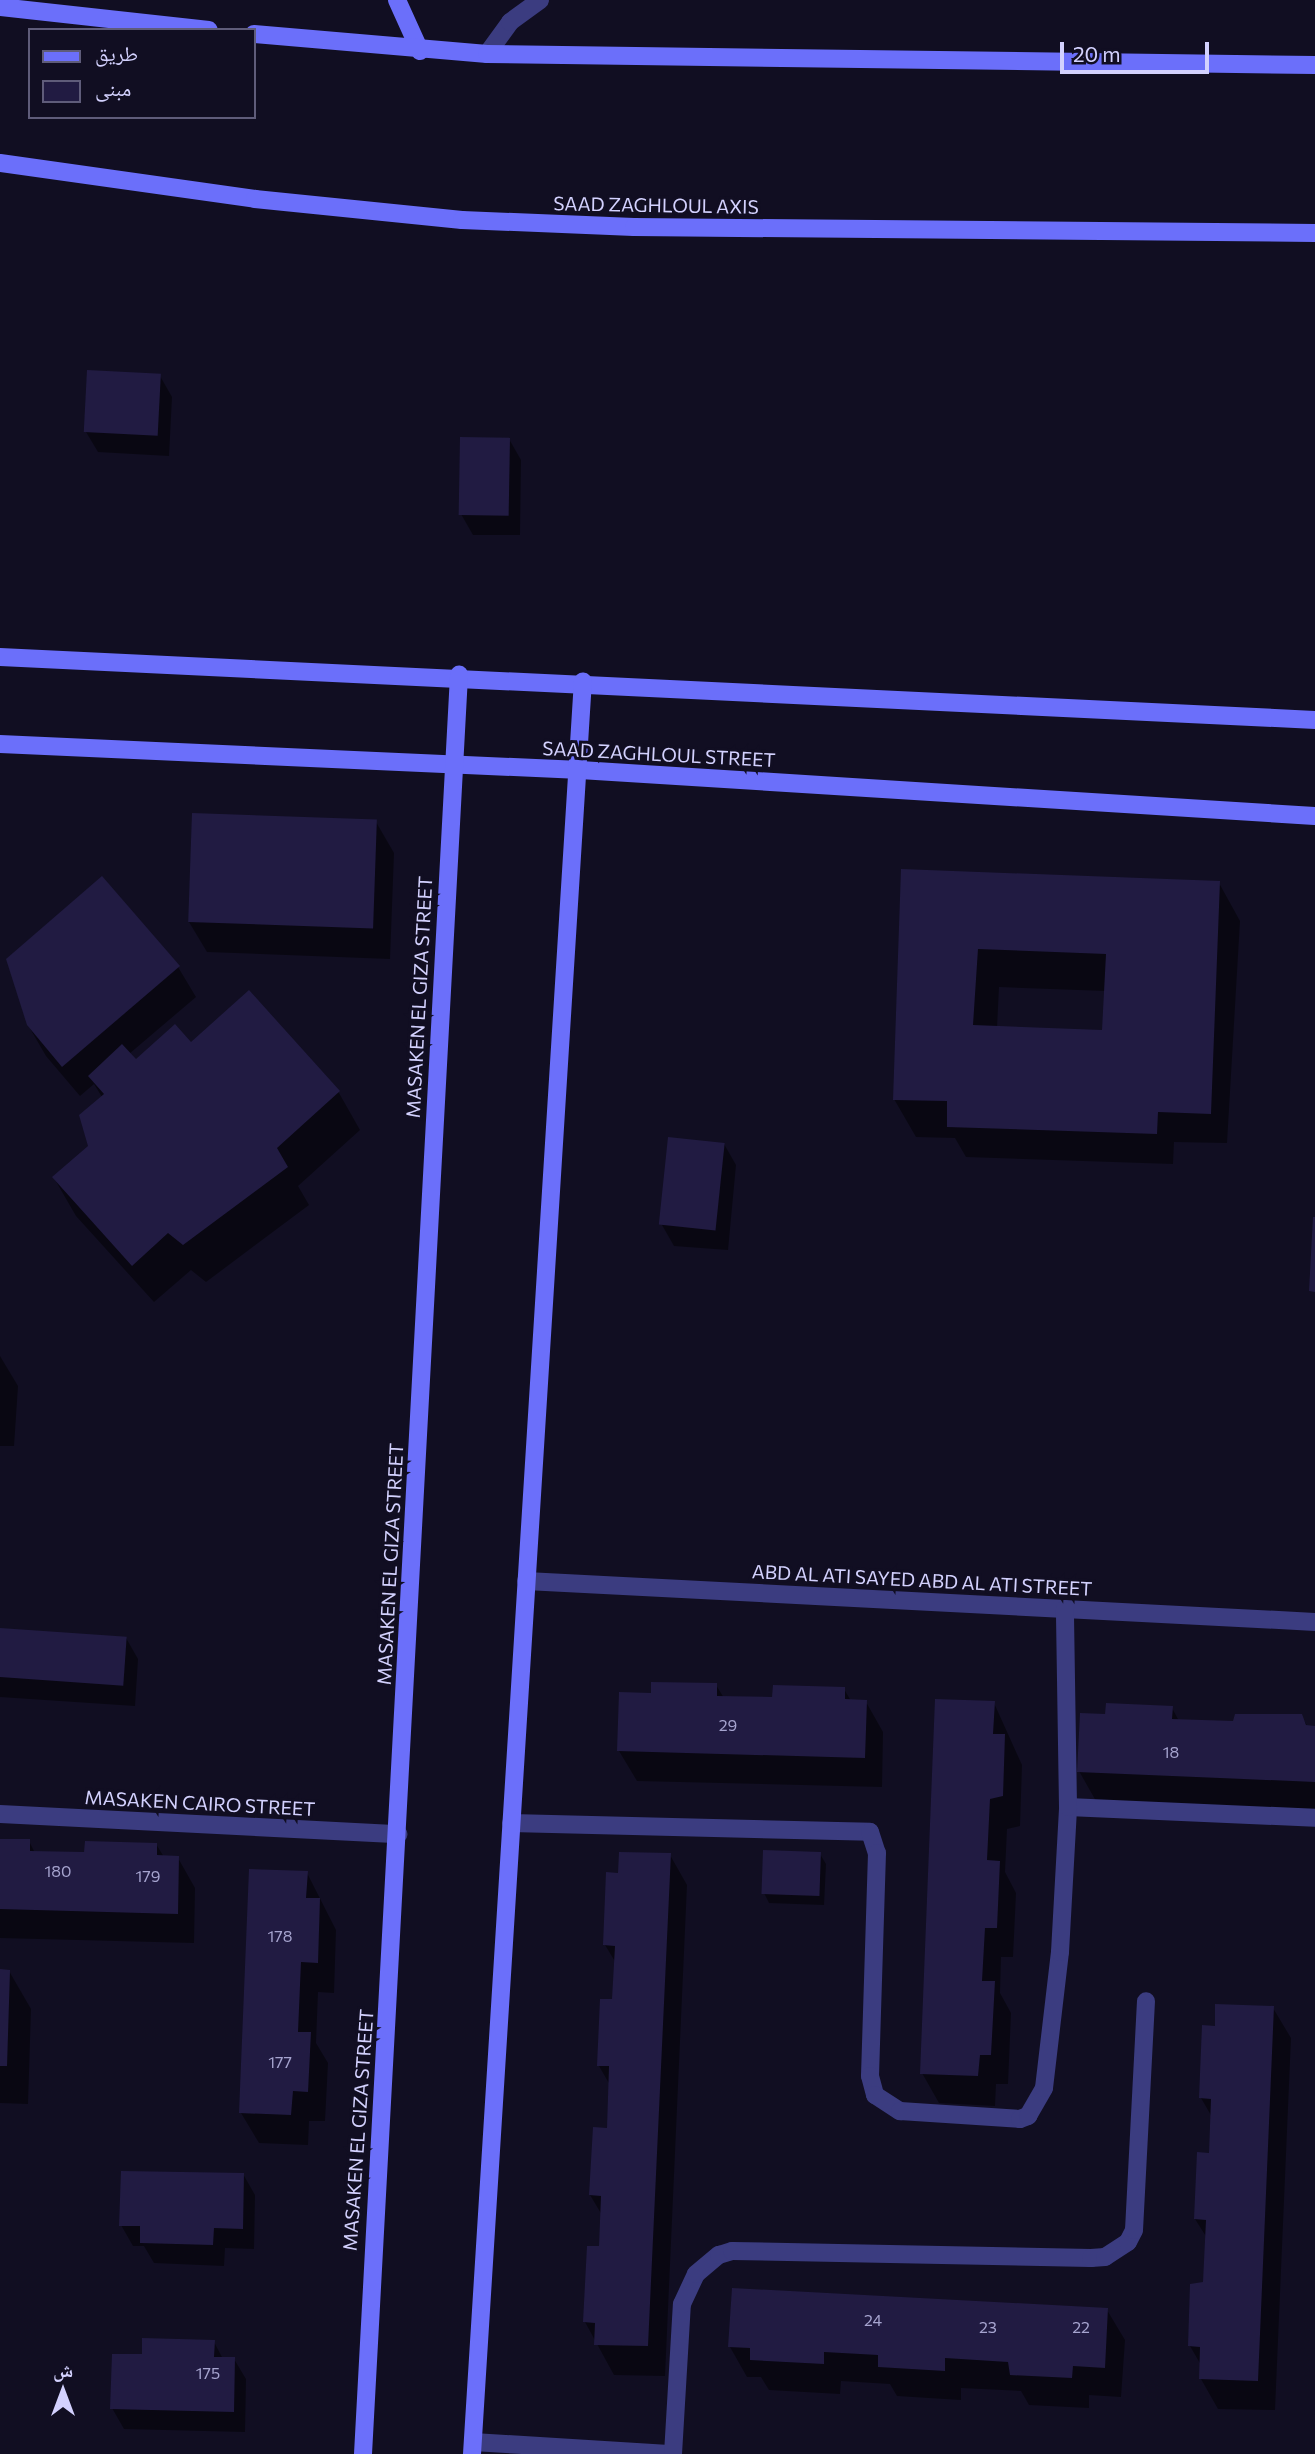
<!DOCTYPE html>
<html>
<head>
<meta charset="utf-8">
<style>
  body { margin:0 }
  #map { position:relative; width:1315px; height:2454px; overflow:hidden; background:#110e22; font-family:Commissioner,"Noto Naskh Arabic",sans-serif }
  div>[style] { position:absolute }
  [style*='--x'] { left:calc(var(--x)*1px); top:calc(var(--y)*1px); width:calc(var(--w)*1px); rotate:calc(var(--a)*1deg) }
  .shadow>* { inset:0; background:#0007 }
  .building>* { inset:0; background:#211b42; transform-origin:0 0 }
  .street>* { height:18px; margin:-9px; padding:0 9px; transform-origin:9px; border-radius:9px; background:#3b3c80 }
  .secondary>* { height:18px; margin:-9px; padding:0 9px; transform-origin:9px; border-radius:9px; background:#6b6ffa }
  span { translate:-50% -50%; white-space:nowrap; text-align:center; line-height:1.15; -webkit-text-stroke:6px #110e22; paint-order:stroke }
  .number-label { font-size:16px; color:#a6a4cf }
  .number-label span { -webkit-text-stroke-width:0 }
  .street-label { font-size:19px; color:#d3d1fe }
  .legend { position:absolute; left:28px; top:28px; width:228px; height:91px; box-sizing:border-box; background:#110e22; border:2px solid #5f5c7a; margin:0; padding:9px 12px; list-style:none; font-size:21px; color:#d3d1fe }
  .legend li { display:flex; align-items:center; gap:14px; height:35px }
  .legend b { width:35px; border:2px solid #5f5c7a }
  .north { position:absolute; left:28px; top:2356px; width:70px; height:70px; -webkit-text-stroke:5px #110e22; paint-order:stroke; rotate:0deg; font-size:19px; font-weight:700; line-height:28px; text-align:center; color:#d3d1fe }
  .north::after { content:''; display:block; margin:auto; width:24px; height:32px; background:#d3d1fe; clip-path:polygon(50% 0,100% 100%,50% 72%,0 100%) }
  .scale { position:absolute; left:1060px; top:42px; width:149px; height:32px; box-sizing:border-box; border:4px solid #d3d1fe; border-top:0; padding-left:9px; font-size:21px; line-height:24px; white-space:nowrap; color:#d3d1fe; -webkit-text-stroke:5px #110e22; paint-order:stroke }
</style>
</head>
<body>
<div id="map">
  <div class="shadow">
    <div style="clip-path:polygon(160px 376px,172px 397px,169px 456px,98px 452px,86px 432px)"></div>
    <div style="clip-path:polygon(509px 439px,521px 460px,520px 535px,473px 535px,461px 514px)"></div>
    <div style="clip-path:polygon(376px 822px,394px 853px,390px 959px,207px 952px,189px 922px)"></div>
    <div style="clip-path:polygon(evenodd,903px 871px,1219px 883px,1240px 921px,1227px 1143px,1174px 1142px,1173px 1164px,966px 1157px,955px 1138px,916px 1137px,894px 1099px,903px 871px,999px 987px,1106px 991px,1103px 1032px,997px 1028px,999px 987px)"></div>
    <div style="clip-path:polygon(178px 967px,196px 997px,129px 1054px,136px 1062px,191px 1044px,249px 992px,339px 1093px,360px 1130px,298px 1186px,309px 1205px,206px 1282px,191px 1270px,154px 1302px,76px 1216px,54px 1178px,90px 1147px,102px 1097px,94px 1084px,80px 1096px,46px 1056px,28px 1025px)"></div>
    <div style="clip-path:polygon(724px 1144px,736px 1165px,728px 1250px,674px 1246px,662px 1225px)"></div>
    <div style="clip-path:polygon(0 1356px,18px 1386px,14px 1446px,0 1446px)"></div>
    <div style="clip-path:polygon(0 1629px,126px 1638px,138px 1659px,135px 1706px,0 1697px)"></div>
    <div style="clip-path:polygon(716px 1685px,724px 1698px,774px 1699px,844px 1689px,851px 1701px,866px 1702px,883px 1732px,882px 1787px,637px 1781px,619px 1751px,653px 1695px)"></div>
    <div style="clip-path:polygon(994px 1703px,1022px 1765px,1020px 1826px,1007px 1829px,1005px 1872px,1016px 1893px,1013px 1957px,1001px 1957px,1000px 1993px,1011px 2013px,1008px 2084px,996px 2084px,995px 2106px,939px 2103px,922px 2073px)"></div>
    <div style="clip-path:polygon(1172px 1708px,1179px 1721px,1234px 1723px,1301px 1716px,1308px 1727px,1315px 1728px,1315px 1811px,1096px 1801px,1079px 1771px,1107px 1716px)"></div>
    <div style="clip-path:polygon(0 1840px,29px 1841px,35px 1853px,86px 1854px,156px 1844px,164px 1857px,178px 1858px,195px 1888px,194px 1943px,0 1938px)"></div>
    <div style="clip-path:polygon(820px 1854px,826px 1864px,824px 1905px,769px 1903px,764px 1893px)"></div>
    <div style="clip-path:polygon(670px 1855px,687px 1885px,665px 2376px,614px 2375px,585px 2322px,601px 2248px,602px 2215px,590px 2195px,608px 2130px,610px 2085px,599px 2066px,614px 2001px,616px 1963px,605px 1945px,620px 1875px)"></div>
    <div style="clip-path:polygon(307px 1873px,336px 1930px,334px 1993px,318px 1992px,316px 2043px,328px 2063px,325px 2121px,309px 2121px,308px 2145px,259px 2143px,241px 2113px)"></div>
    <div style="clip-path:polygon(0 1971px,9px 1971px,31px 2009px,28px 2104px,0 2103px)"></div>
    <div style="clip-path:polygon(1273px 2008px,1291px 2038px,1275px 2410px,1218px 2409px,1201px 2379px,1201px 2365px,1190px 2346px,1205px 2283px,1207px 2238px,1195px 2219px,1210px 2155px,1212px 2117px,1201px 2098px,1216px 2028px)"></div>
    <div style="clip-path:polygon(243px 2174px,255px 2195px,254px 2249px,225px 2248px,224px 2266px,154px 2263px,144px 2246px,133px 2246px,121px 2225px)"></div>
    <div style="clip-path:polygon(1107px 2310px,1125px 2340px,1121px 2397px,1089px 2395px,1089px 2408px,1029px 2405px,1021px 2391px,961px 2388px,961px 2400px,897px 2396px,890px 2384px,841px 2381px,840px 2394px,769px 2390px,761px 2377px,747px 2377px,730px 2347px)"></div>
    <div style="clip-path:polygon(214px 2342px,223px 2359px,234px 2359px,246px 2379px,245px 2432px,124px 2429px,112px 2408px,143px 2356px)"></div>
  </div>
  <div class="building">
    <div style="left:87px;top:370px;width:74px;height:62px;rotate:3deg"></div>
    <div style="left:460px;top:437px;width:50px;height:78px;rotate:1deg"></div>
    <div style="left:192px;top:813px;width:185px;height:109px;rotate:2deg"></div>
    <div style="clip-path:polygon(evenodd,901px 869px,1220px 881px,1211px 1114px,1158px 1112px,1157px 1134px,947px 1127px,947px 1101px,893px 1100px,901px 869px,978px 949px,1106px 954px,1102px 1030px,973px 1025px,978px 949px)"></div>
    <div style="clip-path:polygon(102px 876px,180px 966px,62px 1067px,27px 1025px,6px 959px)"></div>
    <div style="clip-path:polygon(249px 990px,340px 1091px,277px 1148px,288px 1167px,183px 1245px,168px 1233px,132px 1266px,52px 1177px,88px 1146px,79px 1115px,104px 1094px,88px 1076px,122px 1044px,136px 1059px,175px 1024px,191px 1042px)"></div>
    <div style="left:668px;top:1137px;width:57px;height:88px;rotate:6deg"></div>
    <div style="clip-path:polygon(1313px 1217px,1315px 1217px,1315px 1292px,1309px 1291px)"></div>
    <div style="left:0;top:1628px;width:127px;height:49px;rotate:4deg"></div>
    <div style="clip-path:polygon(651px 1682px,717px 1683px,717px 1696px,772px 1697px,773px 1685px,845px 1687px,845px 1699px,867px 1700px,865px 1758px,617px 1751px,619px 1692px,651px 1693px)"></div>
    <div style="clip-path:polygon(935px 1699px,995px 1701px,993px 1734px,1005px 1734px,1003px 1796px,990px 1799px,987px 1860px,1000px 1861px,997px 1928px,985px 1928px,982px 1981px,995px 1981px,991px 2055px,980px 2055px,978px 2076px,920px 2074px)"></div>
    <div style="clip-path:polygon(1106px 1703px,1173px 1706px,1172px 1719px,1233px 1721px,1235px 1714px,1302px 1714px,1306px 1725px,1315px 1726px,1315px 1782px,1077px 1772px,1080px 1713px,1105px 1714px)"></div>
    <div style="clip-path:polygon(0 1839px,30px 1839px,30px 1851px,84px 1852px,85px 1841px,157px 1843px,157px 1855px,179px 1856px,178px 1914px,0 1909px)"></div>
    <div style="left:763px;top:1850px;width:58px;height:44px;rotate:2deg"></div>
    <div style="clip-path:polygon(619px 1852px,671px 1853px,648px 2346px,594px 2345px,595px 2323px,583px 2322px,587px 2246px,599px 2246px,601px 2196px,589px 2195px,593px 2127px,607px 2128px,609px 2066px,597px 2066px,600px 1999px,612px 1999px,615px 1946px,603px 1945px,606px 1872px,618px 1873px)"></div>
    <div style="clip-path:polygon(249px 1869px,308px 1871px,306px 1898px,320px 1898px,318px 1963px,301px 1962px,298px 2032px,311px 2032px,308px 2092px,293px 2091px,291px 2115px,239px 2113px)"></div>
    <div style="clip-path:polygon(0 1969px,10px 1970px,7px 2066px,0 2066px)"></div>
    <div style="clip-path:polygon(1215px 2004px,1274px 2006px,1258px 2381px,1199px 2379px,1200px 2347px,1188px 2346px,1190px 2284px,1203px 2282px,1206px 2220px,1194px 2219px,1197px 2152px,1209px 2153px,1211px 2099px,1199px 2098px,1202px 2025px,1215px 2026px)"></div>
    <div style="clip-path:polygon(121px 2171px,244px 2173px,243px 2229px,214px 2228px,213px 2245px,140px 2243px,140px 2226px,119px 2226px)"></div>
    <div style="clip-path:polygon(732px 2288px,1108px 2308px,1105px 2368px,1073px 2366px,1072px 2378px,1010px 2375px,1008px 2362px,945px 2358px,945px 2371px,878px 2367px,878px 2355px,824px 2352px,824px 2364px,750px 2360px,750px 2348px,728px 2347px)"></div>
    <div style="clip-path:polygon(142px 2338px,215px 2340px,214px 2357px,235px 2357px,234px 2412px,110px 2409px,112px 2354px,142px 2354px)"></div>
  </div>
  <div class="street">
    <div style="--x:487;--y:54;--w:39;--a:-54"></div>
    <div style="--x:510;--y:22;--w:37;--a:-36"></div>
    <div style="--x:526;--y:1581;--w:790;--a:2.97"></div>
    <div style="--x:1068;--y:1807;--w:247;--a:2.5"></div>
    <div style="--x:0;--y:1814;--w:399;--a:2.9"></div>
    <div style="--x:511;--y:1823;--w:359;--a:1.4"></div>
    <div style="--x:870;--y:1832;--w:22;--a:72"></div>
    <div style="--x:877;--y:1853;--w:223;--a:91.8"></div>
    <div style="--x:870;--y:2076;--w:20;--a:75"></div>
    <div style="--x:875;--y:2095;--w:30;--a:33"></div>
    <div style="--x:900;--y:2111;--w:120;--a:3.8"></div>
    <div style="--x:1020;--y:2119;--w:9;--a:-21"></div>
    <div style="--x:1028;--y:2116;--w:32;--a:-60"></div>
    <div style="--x:1044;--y:2088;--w:137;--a:-83.3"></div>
    <div style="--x:1060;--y:1952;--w:145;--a:-86.8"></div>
    <div style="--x:1068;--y:1807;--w:198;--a:-90.9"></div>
    <div style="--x:473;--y:2442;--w:196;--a:3.5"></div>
    <div style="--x:673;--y:2454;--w:150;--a:-86.6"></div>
    <div style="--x:682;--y:2304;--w:33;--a:-65"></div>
    <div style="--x:696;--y:2274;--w:30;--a:-40"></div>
    <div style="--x:719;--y:2255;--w:14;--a:-17"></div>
    <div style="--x:732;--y:2251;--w:359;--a:1.1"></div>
    <div style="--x:1091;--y:2258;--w:14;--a:-4"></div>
    <div style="--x:1105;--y:2257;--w:27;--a:-33"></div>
    <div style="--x:1128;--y:2242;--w:13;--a:-63"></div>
    <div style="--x:1134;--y:2230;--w:229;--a:-87"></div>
  </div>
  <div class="secondary">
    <div style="--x:397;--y:0;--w:56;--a:65.7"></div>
    <div style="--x:0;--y:7;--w:210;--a:6.3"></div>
    <div style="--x:254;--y:34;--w:234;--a:4.9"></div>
    <div style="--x:487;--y:54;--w:828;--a:0.76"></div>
    <div style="--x:0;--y:163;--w:258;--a:8"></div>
    <div style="--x:255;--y:199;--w:208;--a:5.8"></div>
    <div style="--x:462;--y:220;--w:172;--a:2.3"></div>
    <div style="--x:634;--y:227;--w:681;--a:0.5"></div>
    <div style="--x:0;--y:657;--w:1317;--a:2.74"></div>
    <div style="--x:0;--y:744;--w:581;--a:2.57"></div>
    <div style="--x:580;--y:770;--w:736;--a:3.58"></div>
    <div style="--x:363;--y:2454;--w:1782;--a:-86.91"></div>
    <div style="--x:472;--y:2454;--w:1776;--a:-86.42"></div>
  </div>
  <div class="number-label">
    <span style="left:728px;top:1725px">29</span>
    <span style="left:1171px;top:1752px">18</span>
    <span style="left:58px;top:1871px">180</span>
    <span style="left:148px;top:1876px">179</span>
    <span style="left:280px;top:1936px">178</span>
    <span style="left:280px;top:2062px">177</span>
    <span style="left:873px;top:2320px">24</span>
    <span style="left:988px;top:2327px">23</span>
    <span style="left:1081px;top:2327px">22</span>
    <span style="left:208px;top:2373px">175</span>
  </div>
  <div class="street-label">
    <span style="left:656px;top:205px;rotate:1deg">SAAD ZAGHLOUL AXIS</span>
    <span style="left:659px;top:754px;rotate:3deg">SAAD ZAGHLOUL STREET</span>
    <span style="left:419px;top:997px;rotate:-87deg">MASAKEN EL GIZA STREET</span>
    <span style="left:390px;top:1564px;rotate:-87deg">MASAKEN EL GIZA STREET</span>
    <span style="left:922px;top:1580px;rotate:3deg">ABD AL ATI SAYED ABD AL ATI STREET</span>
    <span style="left:200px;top:1803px;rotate:3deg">MASAKEN CAIRO STREET</span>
    <span style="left:358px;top:2130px;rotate:-86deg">MASAKEN EL GIZA STREET</span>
  </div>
  <ul class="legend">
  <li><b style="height:9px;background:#6b6ffa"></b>طريق</li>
  <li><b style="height:19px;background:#211b42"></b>مبنى</li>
  </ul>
  <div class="north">ش</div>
  <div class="scale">20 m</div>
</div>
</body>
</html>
